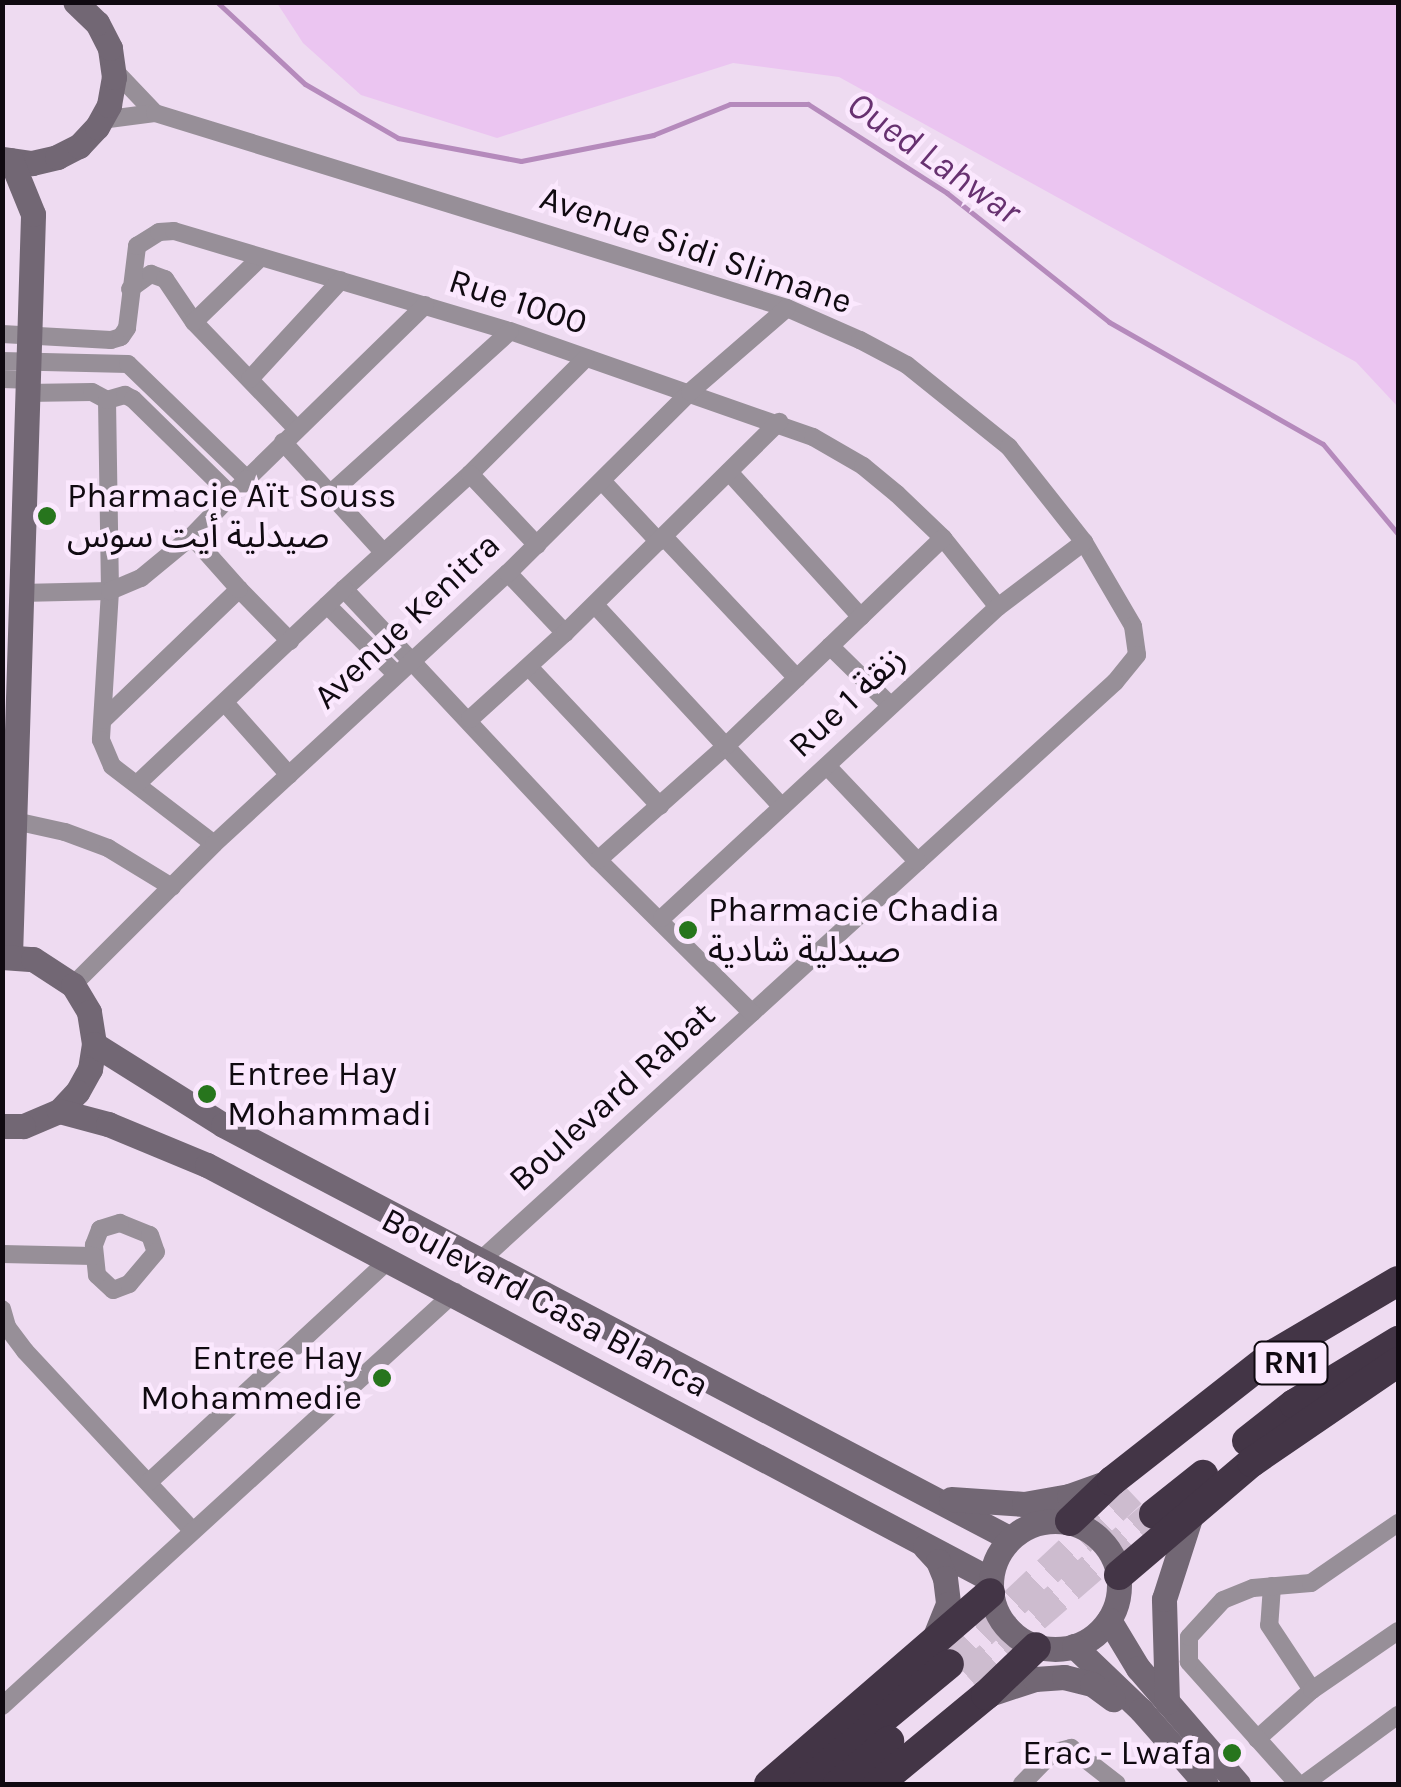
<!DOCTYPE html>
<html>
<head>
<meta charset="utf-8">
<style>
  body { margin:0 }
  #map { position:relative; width:1401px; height:1787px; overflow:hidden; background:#eedbf1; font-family:Karla,"Noto Sans Arabic",sans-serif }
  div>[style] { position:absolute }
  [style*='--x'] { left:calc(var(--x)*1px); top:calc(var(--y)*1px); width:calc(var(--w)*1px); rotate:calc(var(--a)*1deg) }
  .green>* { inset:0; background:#ebc5f1 }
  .stream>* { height:5px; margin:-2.5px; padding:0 2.5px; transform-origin:2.5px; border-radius:2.5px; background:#b58abc }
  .highway-tunnel>* { height:30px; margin-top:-15px; transform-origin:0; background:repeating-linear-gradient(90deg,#cdbccf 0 30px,transparent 0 45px) }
  .street>* { height:18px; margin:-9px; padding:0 9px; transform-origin:9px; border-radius:9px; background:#978f98 }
  .secondary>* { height:25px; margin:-12.5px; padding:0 12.5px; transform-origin:12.5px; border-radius:12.5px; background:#726774 }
  .secondary>.ring { margin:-12.5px; padding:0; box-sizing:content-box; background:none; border:25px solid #726774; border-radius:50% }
  .highway>* { height:30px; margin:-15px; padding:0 15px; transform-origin:15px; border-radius:15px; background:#433546 }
  .dots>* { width:28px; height:28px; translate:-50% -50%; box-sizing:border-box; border:5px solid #fbe8fe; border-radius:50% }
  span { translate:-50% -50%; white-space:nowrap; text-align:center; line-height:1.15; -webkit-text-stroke:9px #fbe8fe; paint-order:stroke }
  .shield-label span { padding:2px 8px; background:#fbe8fe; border:2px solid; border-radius:8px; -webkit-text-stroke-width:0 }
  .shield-label { font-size:32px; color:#100a11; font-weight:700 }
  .street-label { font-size:35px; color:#100a11 }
  .poi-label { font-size:35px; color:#100a11 }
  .left { translate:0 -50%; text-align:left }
  .right { translate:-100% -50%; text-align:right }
  .water-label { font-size:38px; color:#673170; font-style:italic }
  .frame { position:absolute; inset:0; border:5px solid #100a11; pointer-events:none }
</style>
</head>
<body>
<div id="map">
  <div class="green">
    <div style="clip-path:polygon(277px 3px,1398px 3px,1398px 407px,1356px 362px,839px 77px,733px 63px,497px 138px,361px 95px,303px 43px)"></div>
  </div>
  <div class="stream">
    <div style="--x:217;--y:2;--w:120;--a:43"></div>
    <div style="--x:305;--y:84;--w:108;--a:30.1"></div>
    <div style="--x:398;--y:138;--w:125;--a:10.6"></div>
    <div style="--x:521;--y:161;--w:135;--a:-11.1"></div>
    <div style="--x:653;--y:135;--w:83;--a:-21.9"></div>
    <div style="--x:730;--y:104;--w:78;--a:0"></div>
    <div style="--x:808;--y:104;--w:165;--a:32.6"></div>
    <div style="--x:947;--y:193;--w:207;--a:38.5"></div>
    <div style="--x:1109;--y:322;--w:246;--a:29.7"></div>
    <div style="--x:1323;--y:444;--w:117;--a:50.2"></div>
  </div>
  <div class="highway-tunnel">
    <div style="--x:949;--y:1664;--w:250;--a:-43.2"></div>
    <div style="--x:967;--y:1676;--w:247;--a:-40.9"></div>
  </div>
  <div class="street">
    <div style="--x:114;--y:70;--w:59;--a:46.4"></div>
    <div style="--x:101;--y:120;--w:54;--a:-7.4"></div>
    <div style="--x:155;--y:113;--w:661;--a:17.15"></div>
    <div style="--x:787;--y:308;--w:80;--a:23.7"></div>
    <div style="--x:860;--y:340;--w:53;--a:28"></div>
    <div style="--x:907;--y:365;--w:131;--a:38.8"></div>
    <div style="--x:1009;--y:447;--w:121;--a:51.7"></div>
    <div style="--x:1084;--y:542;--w:97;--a:59.7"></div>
    <div style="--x:1133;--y:626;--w:29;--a:82"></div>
    <div style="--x:1137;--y:655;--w:35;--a:129"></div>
    <div style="--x:1115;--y:682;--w:858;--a:137.65"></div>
    <div style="--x:130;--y:289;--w:26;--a:-36"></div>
    <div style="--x:151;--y:274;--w:15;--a:20"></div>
    <div style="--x:165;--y:279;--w:52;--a:56"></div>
    <div style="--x:194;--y:322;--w:147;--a:46.1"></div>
    <div style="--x:194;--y:322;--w:93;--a:-44.1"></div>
    <div style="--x:2;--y:334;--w:109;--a:3.2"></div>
    <div style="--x:111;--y:340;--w:10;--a:-17"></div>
    <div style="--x:121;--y:337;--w:11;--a:-56"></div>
    <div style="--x:127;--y:328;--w:83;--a:-83"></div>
    <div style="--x:137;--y:246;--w:26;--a:-32"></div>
    <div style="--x:159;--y:232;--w:15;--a:-4"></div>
    <div style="--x:174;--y:231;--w:351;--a:16.6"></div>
    <div style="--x:510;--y:331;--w:321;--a:19.3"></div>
    <div style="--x:813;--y:437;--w:58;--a:30.1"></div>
    <div style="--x:863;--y:466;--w:44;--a:39.5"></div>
    <div style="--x:897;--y:494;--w:64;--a:43.7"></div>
    <div style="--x:943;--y:538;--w:88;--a:51.4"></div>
    <div style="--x:586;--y:358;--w:164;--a:135"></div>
    <div style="--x:470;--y:474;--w:171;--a:137.6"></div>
    <div style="--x:344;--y:589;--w:371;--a:46.9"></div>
    <div style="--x:598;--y:860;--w:217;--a:44.8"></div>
    <div style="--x:2;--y:361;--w:126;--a:1.4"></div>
    <div style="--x:128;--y:364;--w:165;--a:44"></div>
    <div style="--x:247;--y:479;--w:249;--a:-44.3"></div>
    <div style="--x:2;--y:379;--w:24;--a:2"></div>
    <div style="--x:250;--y:379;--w:134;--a:-47.4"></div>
    <div style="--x:26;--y:393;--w:66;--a:-0.9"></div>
    <div style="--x:92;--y:392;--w:17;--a:28"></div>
    <div style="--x:107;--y:400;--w:191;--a:89.1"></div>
    <div style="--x:110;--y:591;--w:149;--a:93.5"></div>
    <div style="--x:101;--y:740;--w:28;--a:67"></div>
    <div style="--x:112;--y:766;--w:128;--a:37.4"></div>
    <div style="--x:107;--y:400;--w:19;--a:-16"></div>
    <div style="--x:125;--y:395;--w:9;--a:27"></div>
    <div style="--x:133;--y:399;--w:137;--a:44.4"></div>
    <div style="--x:283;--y:442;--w:149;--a:47.7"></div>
    <div style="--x:729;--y:472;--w:196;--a:47.7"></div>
    <div style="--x:470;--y:474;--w:98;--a:46.7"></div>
    <div style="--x:602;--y:481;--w:83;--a:46.9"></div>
    <div style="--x:331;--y:493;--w:241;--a:-42.1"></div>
    <div style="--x:664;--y:537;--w:194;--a:46.7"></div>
    <div style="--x:508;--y:573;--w:83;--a:46.5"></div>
    <div style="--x:239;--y:589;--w:73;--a:45.6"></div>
    <div style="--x:20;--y:593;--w:90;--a:-1.3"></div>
    <div style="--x:110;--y:591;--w:34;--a:-23"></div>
    <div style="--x:141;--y:578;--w:66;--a:-39.5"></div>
    <div style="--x:192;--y:536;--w:79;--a:-46"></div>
    <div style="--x:327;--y:605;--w:98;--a:45"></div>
    <div style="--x:595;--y:605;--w:275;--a:47.2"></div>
    <div style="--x:830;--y:646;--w:84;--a:44.5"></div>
    <div style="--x:529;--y:667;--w:191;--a:46.7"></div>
    <div style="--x:226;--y:704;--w:95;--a:48.4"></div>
    <div style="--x:470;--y:719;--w:128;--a:-42.2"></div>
    <div style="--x:565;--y:633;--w:301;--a:-44.6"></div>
    <div style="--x:103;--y:720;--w:189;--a:-43.9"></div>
    <div style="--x:239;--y:589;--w:71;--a:-131.6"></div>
    <div style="--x:827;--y:766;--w:132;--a:46.5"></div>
    <div style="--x:137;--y:784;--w:284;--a:-43.3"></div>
    <div style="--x:3;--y:823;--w:12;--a:-9"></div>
    <div style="--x:15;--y:821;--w:51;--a:12.4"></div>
    <div style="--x:65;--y:832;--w:46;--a:20.4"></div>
    <div style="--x:108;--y:848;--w:75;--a:31.4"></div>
    <div style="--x:598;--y:860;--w:173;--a:-41.7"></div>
    <div style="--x:727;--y:745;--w:299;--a:-43.8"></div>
    <div style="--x:662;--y:918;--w:458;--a:-42.8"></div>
    <div style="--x:998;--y:607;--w:108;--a:-37.1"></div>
    <div style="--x:73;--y:985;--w:199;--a:-45"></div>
    <div style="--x:214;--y:844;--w:400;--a:-42.7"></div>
    <div style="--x:508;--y:573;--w:257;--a:-44.8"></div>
    <div style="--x:690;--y:392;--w:128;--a:-40.9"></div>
    <div style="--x:120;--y:1223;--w:32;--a:22"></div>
    <div style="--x:150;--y:1235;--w:18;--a:71"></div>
    <div style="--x:156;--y:1252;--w:42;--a:130.2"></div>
    <div style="--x:129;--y:1284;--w:17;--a:159"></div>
    <div style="--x:113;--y:1290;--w:22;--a:-137"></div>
    <div style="--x:97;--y:1275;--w:30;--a:-96"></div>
    <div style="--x:94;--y:1245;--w:17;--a:-69"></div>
    <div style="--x:100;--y:1229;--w:21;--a:-17"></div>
    <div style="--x:2;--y:1254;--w:91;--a:1.3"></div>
    <div style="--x:2;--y:1309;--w:19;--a:74"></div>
    <div style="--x:7;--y:1327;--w:30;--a:53"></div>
    <div style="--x:25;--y:1351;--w:246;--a:47"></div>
    <div style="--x:149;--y:1482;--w:327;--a:-42.8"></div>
    <div style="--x:1272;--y:1586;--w:39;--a:94"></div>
    <div style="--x:1269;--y:1625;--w:78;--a:56.5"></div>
    <div style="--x:2;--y:1706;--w:614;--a:-42.42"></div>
    <div style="--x:1257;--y:1739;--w:74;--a:-41.7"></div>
    <div style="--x:1312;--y:1690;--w:104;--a:-34.5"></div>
    <div style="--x:1022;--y:1784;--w:43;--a:-45.9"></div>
    <div style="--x:1052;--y:1753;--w:20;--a:-15"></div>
    <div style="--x:1071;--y:1748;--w:58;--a:38"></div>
    <div style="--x:1298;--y:1784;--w:164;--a:-131.8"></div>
    <div style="--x:1189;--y:1662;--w:25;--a:-90"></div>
    <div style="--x:1189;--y:1637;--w:50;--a:-47.4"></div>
    <div style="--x:1223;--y:1600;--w:32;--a:-22"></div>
    <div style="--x:1253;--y:1588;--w:58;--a:-4.9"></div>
    <div style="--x:1311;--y:1583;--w:106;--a:-34.6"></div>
    <div style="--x:1304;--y:1784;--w:117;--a:-36.3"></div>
  </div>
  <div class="secondary">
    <div style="--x:2;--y:159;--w:30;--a:8"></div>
    <div style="--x:32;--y:163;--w:26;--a:-13"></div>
    <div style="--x:57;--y:157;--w:25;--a:-27"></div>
    <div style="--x:79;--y:146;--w:26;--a:-47"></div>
    <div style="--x:97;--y:127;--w:25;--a:-61"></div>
    <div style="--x:109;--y:105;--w:28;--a:-80"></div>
    <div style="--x:114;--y:77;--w:29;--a:-98"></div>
    <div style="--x:110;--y:48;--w:28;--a:-117"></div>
    <div style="--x:97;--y:23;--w:30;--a:-136"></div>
    <div style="--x:10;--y:956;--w:742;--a:-88.22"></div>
    <div style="--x:33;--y:214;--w:58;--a:-112.2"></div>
    <div style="--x:2;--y:957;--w:31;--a:4"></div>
    <div style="--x:33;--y:959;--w:48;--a:33"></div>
    <div style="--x:73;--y:985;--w:31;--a:59"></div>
    <div style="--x:89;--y:1012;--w:32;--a:81"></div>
    <div style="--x:94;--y:1044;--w:25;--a:99"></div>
    <div style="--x:90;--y:1069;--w:26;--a:119"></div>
    <div style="--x:77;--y:1092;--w:26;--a:133"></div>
    <div style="--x:59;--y:1111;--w:39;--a:157"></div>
    <div style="--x:23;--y:1126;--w:21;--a:180"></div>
    <div style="--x:94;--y:1044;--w:152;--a:32.1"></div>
    <div style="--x:223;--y:1125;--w:888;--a:27.72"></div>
    <div style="--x:59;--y:1111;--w:51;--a:14.9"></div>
    <div style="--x:108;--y:1124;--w:107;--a:22.5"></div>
    <div style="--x:207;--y:1165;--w:886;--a:27.87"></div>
    <div style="--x:951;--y:1499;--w:73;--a:3.9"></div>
    <div style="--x:1024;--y:1504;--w:46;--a:-10.1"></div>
    <div style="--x:1069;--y:1496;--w:41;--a:-19.7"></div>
    <div class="ring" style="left:991px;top:1521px;width:103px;height:103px"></div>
    <div style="--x:925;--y:1547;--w:19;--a:47"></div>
    <div style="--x:938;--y:1561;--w:18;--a:68"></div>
    <div style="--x:945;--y:1578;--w:26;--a:83"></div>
    <div style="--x:948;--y:1604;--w:35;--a:112"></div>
    <div style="--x:1109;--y:1620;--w:56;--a:58.9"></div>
    <div style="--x:1138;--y:1668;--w:153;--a:49.2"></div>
    <div style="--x:1074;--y:1646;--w:93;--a:43.7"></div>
    <div style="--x:1141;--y:1710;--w:98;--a:48.7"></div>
    <div style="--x:986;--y:1695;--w:52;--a:-18.1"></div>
    <div style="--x:1035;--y:1679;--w:29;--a:-4"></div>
    <div style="--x:1064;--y:1677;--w:29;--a:14"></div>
    <div style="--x:1092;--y:1684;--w:26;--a:36"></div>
    <div style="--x:1167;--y:1702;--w:103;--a:-91.7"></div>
    <div style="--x:1164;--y:1599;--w:91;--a:-72.2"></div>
  </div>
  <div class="highway">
    <div style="--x:1247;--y:1441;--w:60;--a:-38.2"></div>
    <div style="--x:1294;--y:1404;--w:122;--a:-31.2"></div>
    <div style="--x:1154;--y:1514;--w:63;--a:-38.5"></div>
    <div style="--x:1070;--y:1521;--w:58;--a:-43.6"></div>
    <div style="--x:1112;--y:1481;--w:206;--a:-38.1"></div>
    <div style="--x:1274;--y:1354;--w:144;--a:-30.5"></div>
    <div style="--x:1119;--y:1575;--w:175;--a:-40.4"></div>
    <div style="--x:1252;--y:1462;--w:177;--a:-34.4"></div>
    <div style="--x:769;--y:1784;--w:292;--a:-40.8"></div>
    <div style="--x:804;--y:1784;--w:188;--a:-39.6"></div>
    <div style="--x:838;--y:1784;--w:67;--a:-40.1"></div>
    <div style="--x:878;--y:1784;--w:140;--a:-39.5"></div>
    <div style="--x:986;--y:1695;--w:69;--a:-43.8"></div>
  </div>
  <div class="dots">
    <div style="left:47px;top:516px;background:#27751d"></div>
    <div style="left:688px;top:930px;background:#27751d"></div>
    <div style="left:207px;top:1094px;background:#27751d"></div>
    <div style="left:382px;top:1378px;background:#27751d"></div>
    <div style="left:1232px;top:1753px;background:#27751d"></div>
  </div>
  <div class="shield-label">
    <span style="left:1291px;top:1363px">RN1</span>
  </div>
  <div class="street-label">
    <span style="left:696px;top:250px;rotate:19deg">Avenue Sidi Slimane</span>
    <span style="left:518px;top:302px;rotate:18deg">Rue 1000</span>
    <span style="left:407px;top:621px;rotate:-43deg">Avenue Kenitra</span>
    <span style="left:847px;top:702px;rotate:-43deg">Rue 1 زنقة</span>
    <span style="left:612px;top:1097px;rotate:-42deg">Boulevard Rabat</span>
    <span style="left:545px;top:1303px;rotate:28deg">Boulevard Casa Blanca</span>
  </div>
  <div class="poi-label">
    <span class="left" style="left:67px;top:516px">Pharmacie Aït Souss<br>صيدلية أيت سوس</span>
    <span class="left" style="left:708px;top:930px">Pharmacie Chadia<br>صيدلية شادية</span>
    <span class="left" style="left:227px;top:1094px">Entree Hay<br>Mohammadi</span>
    <span class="right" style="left:362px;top:1378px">Entree Hay<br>Mohammedie</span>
    <span class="right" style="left:1212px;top:1753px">Erac - Lwafa</span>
  </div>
  <div class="water-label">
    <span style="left:934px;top:158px;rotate:35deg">Oued Lahwar</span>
  </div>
  <div class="frame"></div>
</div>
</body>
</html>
